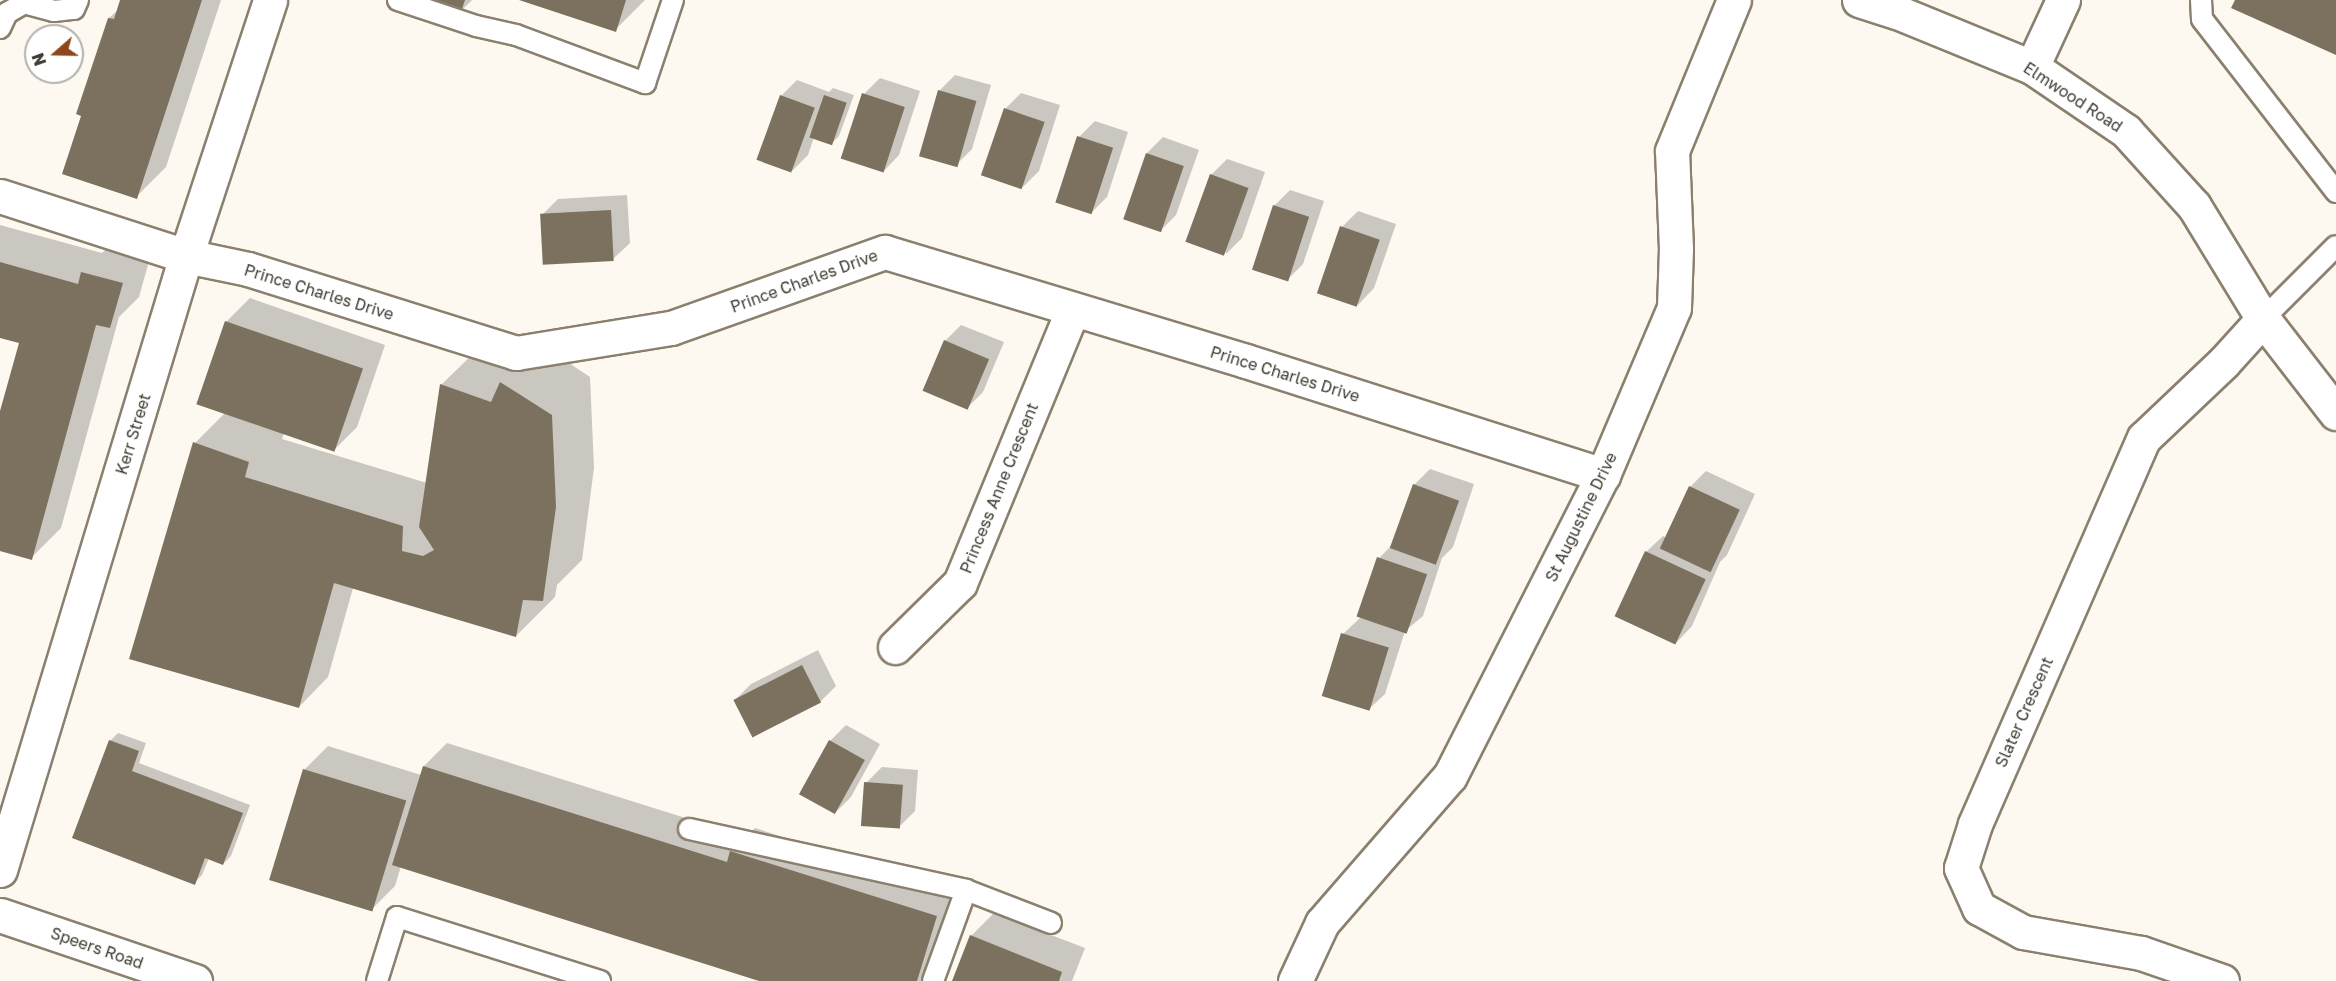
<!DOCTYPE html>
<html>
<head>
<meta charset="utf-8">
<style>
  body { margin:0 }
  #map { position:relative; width:2336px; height:981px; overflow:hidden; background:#fdf9f1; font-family:"Golos Text",sans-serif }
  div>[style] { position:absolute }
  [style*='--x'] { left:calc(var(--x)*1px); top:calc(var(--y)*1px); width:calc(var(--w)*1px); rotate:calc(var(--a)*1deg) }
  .shadow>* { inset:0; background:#0003 }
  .building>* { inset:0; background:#7c715f; transform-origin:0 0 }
  .roads { filter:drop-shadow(2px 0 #8b806e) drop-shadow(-2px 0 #8b806e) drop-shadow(0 2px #8b806e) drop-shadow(0 -2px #8b806e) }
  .lane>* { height:20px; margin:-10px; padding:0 10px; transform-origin:10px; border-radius:10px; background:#fff }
  .street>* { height:33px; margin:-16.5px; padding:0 16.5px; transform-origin:16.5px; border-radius:16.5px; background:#fff }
  .secondary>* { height:33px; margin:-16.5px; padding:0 16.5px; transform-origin:16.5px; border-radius:16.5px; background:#fff }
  span { translate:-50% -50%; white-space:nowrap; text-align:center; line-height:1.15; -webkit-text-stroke:6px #fff; paint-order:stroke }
  .street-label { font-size:16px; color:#3f3b33 }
  .north { position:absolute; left:24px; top:24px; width:60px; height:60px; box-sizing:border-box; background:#fff; border:2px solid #b2b1ad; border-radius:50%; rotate:250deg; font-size:16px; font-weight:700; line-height:24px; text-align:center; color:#3f3b33 }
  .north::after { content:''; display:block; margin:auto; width:21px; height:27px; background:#8c481c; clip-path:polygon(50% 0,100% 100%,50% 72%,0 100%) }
</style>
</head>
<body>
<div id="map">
  <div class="shadow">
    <div style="clip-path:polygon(121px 0,221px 0,166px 167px,136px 197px,109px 18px,119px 9px)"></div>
    <div style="clip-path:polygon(420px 0,472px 0,459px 13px)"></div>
    <div style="clip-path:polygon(522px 0,645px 0,615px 30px)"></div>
    <div style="clip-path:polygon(955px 75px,991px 85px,972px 149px,956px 165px,939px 91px)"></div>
    <div style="clip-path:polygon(880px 78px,920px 91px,899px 155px,883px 172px,864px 94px)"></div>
    <div style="clip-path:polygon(797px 80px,829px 92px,833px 88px,854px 95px,839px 136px,831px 144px,814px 137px,808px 155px,792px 171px,781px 96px)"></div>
    <div style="clip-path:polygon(1021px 93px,1060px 105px,1039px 171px,1023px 187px,1005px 109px)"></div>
    <div style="clip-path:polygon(1095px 121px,1128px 132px,1107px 197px,1091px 213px,1079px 137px)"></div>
    <div style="clip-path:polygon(1163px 137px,1199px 150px,1176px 215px,1160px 231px,1125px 219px,1147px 153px)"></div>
    <div style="clip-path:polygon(1227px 159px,1265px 172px,1242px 238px,1226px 254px,1211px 175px)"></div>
    <div style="clip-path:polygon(1290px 190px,1324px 201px,1303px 264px,1286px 281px,1274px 206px)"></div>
    <div style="clip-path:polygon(627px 195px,630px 243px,613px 259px,542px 215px,558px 199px)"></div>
    <div style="clip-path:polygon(1358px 211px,1396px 224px,1374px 288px,1358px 305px,1342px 227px)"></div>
    <div style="clip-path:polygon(0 225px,102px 253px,112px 243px,151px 254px,139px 297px,119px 317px,61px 528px,31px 558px,0 549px,0 416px,20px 342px,0 336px)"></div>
    <div style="clip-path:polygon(250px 298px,385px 345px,357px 427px,334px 450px,284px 433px,282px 439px,427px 483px,441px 385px,480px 347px,540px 344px,590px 377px,594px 468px,582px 560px,557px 585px,555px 597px,516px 636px,353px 588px,328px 677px,299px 707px,130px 658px,195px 443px,225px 413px,226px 322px)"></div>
    <div style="clip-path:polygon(961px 325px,1004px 342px,983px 392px,967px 408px,945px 341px)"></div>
    <div style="clip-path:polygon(1430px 469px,1474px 484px,1453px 547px,1442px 558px,1423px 616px,1405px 631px,1385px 694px,1368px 710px,1343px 634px,1360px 618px,1379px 558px,1394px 543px,1414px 485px)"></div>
    <div style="clip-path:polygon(1706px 471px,1755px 494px,1727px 555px,1720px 562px,1692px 626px,1676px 643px,1646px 552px,1663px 536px,1667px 538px,1690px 487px)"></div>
    <div style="clip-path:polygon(818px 650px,836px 686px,820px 702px,735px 700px,751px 684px)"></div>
    <div style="clip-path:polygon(846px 725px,880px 744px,851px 797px,835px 813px,830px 741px)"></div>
    <div style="clip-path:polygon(118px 733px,146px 743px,139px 763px,250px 805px,231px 856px,223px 864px,209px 858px,202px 875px,194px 883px,110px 741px)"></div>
    <div style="clip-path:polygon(447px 743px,746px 837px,755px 828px,959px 893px,932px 981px,764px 981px,401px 866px,395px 886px,371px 910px,304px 770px,328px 746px,421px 775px,424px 766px)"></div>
    <div style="clip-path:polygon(882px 767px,918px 770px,915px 811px,899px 827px,866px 783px)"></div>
    <div style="clip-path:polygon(994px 913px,1085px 948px,1072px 981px,954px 981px,971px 936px)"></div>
  </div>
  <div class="building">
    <div style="clip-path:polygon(120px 0,202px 0,137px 199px,62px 174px,81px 116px,76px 114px,108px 18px,114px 19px)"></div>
    <div style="clip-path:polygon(416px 0,465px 0,460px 15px)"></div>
    <div style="clip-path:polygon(519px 0,626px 0,616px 32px)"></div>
    <div style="clip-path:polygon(2235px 0,2336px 0,2336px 55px,2231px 8px)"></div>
    <div style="left:938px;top:90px;width:40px;height:69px;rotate:16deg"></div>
    <div style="left:862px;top:93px;width:45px;height:69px;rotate:18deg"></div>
    <div style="left:780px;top:95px;width:37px;height:69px;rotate:20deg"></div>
    <div style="left:824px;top:95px;width:24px;height:45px;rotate:19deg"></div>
    <div style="left:1004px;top:108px;width:43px;height:71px;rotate:19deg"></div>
    <div style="left:1077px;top:136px;width:38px;height:70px;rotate:18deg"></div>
    <div style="left:1146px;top:153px;width:40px;height:70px;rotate:19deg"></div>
    <div style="left:1210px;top:174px;width:41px;height:72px;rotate:20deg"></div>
    <div style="left:1273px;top:205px;width:38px;height:68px;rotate:18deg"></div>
    <div style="left:611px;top:210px;width:51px;height:71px;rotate:87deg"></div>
    <div style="left:1340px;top:226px;width:42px;height:71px;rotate:19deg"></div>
    <div style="clip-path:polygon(0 262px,78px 284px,81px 272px,123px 283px,110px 328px,96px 325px,32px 560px,0 551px,0 411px,19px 343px,0 338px)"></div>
    <div style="left:225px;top:321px;width:146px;height:88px;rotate:19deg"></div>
    <div style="left:944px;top:340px;width:49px;height:55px;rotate:23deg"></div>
    <div style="clip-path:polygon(500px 382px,552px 415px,556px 507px,543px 601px,523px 600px,516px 637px,334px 583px,299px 708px,129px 659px,193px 442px,249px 462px,245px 477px,403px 526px,402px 551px,423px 556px,434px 550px,419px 527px,440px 384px,491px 402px)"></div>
    <div style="left:1413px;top:484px;width:49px;height:68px;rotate:20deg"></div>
    <div style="left:1689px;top:486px;width:56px;height:69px;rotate:25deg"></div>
    <div style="left:1645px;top:551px;width:67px;height:72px;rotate:25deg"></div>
    <div style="left:1377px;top:557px;width:53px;height:63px;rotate:19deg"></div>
    <div style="left:1341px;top:633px;width:50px;height:66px;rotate:17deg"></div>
    <div style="left:802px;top:665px;width:42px;height:77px;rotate:63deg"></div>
    <div style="clip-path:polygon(109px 740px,139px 751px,132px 771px,243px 813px,223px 865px,205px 858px,195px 885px,72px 838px)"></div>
    <div style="left:829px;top:740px;width:41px;height:62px;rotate:29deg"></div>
    <div style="clip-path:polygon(423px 766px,727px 862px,730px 851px,937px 916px,917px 981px,759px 981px,392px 865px)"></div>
    <div style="left:303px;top:769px;width:108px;height:116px;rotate:17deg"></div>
    <div style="left:864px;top:782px;width:39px;height:44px;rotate:4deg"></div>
    <div style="clip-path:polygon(970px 935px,1062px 972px,1059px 981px,952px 981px)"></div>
  </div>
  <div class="roads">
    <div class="lane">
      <div style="--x:398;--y:0;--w:82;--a:18.4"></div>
      <div style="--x:476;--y:26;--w:41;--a:12.7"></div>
      <div style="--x:516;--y:35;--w:138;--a:20.4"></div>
      <div style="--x:645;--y:83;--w:88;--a:-71.4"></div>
      <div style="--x:2201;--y:0;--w:19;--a:87"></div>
      <div style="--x:2202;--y:19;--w:219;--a:52.2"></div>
      <div style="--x:0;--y:28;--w:17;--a:-65"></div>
      <div style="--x:7;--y:13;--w:20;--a:-30"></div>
      <div style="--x:24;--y:3;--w:31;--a:15"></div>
      <div style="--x:54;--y:11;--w:20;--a:-6"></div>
      <div style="--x:74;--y:9;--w:10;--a:-66"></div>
      <div style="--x:2263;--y:319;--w:103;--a:-45"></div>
      <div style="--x:689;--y:829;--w:284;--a:12.4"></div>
      <div style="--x:966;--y:890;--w:91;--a:21.2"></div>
      <div style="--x:377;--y:981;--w:67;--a:-72.6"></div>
      <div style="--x:397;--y:917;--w:213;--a:17.5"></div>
      <div style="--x:933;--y:981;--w:97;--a:-70.1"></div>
    </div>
    <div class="street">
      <div style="--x:1859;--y:0;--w:40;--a:18"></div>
      <div style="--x:1897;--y:12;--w:146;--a:22.2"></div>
      <div style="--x:2032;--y:67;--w:114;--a:34.2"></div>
      <div style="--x:2126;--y:131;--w:101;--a:47.8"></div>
      <div style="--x:2194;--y:206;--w:132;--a:58.6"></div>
      <div style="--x:2263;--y:319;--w:119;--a:52.2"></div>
      <div style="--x:2032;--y:67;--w:74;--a:-65.2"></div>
      <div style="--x:0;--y:196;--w:195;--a:17.9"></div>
      <div style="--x:186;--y:256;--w:63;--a:11.8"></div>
      <div style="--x:248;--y:269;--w:281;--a:17.4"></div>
      <div style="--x:516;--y:353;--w:157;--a:-9.2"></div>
      <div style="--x:671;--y:328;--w:227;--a:-19.6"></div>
      <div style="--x:885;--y:252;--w:377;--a:16.8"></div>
      <div style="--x:1246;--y:361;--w:375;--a:17.7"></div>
      <div style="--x:895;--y:647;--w:91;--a:-44.6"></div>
      <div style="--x:960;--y:583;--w:296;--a:-67.6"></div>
      <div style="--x:1295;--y:981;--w:64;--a:-65"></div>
      <div style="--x:1322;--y:923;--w:195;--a:-49"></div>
      <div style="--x:1450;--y:776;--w:338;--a:-63.1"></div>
      <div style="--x:1603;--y:475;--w:181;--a:-67"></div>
      <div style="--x:1674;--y:308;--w:59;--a:-88.1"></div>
      <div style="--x:1676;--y:249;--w:98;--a:-92.3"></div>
      <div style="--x:1672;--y:151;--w:163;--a:-67.7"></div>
      <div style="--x:2222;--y:981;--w:86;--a:-160.9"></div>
      <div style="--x:2141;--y:953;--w:120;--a:-169.9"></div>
      <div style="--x:2023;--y:932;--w:50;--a:-151.4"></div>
      <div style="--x:1979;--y:908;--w:44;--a:-114.2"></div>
      <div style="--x:1961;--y:868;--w:46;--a:-72.3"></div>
      <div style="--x:1975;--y:824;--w:421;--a:-66.4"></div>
      <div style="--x:2144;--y:438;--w:110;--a:-43.5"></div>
      <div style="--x:2224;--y:362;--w:58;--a:-47.8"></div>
    </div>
    <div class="secondary">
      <div style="--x:0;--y:870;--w:642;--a:-73.15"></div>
      <div style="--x:186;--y:256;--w:269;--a:-71.8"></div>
      <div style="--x:0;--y:915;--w:206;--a:18.7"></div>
    </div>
  </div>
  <div class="street-label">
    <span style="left:2073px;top:97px;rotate:33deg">Elmwood Road</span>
    <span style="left:804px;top:281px;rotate:-20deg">Prince Charles Drive</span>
    <span style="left:319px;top:292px;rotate:17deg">Prince Charles Drive</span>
    <span style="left:1285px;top:374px;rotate:17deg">Prince Charles Drive</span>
    <span style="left:133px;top:434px;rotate:-73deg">Kerr Street</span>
    <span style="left:999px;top:488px;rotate:-68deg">Princess Anne Crescent</span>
    <span style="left:1581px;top:517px;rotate:-64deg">St Augustine Drive</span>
    <span style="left:2024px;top:712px;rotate:-66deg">Slater Crescent</span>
    <span style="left:97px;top:948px;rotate:19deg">Speers Road</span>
  </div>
  <div class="north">N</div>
</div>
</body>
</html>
